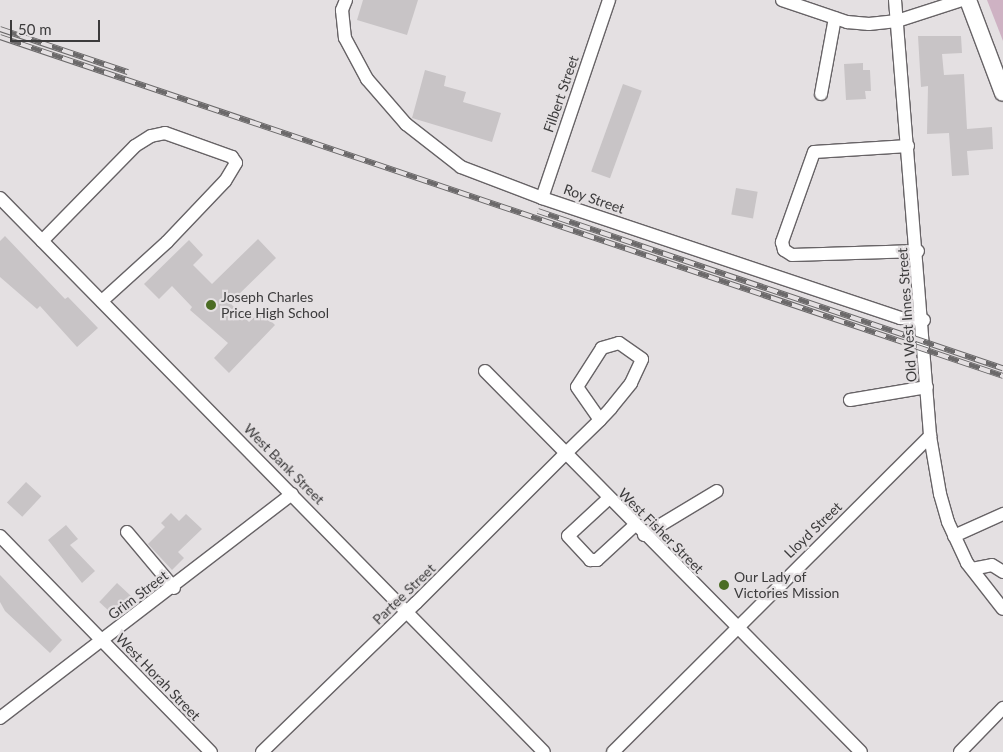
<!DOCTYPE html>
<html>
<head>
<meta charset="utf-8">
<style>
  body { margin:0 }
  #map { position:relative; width:1003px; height:752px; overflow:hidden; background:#e4e0e2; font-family:Lato,sans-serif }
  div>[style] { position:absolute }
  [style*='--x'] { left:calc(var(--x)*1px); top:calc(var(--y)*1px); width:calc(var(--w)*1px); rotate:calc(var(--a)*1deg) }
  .green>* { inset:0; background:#ceb2c3 }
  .building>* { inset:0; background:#c8c4c6; transform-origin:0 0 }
  .roads { filter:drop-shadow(1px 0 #676366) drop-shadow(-1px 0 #676366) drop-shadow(0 1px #676366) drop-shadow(0 -1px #676366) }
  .minor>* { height:12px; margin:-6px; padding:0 6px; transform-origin:6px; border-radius:6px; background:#fff }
  .major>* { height:16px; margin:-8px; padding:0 8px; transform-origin:8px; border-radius:8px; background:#fff }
  .rail>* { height:5.5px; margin-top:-2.75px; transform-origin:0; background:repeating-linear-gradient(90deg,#e4e0e2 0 11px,#6b696a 0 22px); box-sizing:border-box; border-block:1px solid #6b696a }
  .dots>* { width:14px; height:14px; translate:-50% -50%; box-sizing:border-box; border:2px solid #e4e0e2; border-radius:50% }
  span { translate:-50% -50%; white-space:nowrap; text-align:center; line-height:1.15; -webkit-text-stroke:4.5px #e4e0e2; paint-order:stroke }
  .street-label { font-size:14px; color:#3c3b3c }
  .poi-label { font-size:14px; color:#3c3b3c }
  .left { translate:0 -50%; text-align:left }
  .scale { position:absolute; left:10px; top:20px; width:90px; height:22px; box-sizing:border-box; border:2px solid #3c3b3c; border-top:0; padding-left:6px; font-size:15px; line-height:18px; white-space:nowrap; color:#3c3b3c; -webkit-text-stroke:4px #e4e0e2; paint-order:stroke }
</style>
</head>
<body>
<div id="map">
  <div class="green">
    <div style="clip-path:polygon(987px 0,1003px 0,1003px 41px)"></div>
  </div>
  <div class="building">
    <div style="clip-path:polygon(363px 0,418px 0,407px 35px,357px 20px)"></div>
    <div style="clip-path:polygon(918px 36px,961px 36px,962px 53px,942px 54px,944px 75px,964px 74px,967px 129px,992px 127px,993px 149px,967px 151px,969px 175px,952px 176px,949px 133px,927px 134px,928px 86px,921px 87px)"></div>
    <div style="clip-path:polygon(863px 63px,863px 70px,870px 70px,871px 91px,865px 91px,866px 99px,846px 100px,844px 64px)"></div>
    <div style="clip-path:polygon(425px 70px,446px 76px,444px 86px,466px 92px,463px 102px,501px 113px,492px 142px,412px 118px)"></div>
    <div style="left:623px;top:84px;width:20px;height:93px;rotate:20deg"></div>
    <div style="left:736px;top:188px;width:22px;height:27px;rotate:10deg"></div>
    <div style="clip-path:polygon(5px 236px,65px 299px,68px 297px,98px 328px,77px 347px,40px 306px,37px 309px,0 277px,0 241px)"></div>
    <div style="clip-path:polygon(258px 239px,276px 258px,230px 303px,249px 322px,261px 311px,275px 325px,229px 373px,214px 358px,228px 343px,190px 310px,192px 307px,172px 286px,159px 299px,144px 284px,189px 240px,203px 255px,193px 265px,212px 284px)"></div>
    <div style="left:26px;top:482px;width:21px;height:28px;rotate:43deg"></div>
    <div style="clip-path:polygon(171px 513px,179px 521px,186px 514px,202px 529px,178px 552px,184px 558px,172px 570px,148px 544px,165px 527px,161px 523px)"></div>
    <div style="clip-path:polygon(66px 525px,78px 539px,70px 545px,95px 571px,82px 583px,48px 540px)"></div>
    <div style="clip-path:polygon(0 575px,62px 640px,50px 653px,5px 611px,0 602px)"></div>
    <div style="left:117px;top:583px;width:21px;height:26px;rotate:43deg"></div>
  </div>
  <div class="roads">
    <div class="minor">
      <div style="--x:346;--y:0;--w:11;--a:112"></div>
      <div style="--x:342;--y:10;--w:28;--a:84"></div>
      <div style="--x:345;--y:38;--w:47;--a:61.8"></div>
      <div style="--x:367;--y:79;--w:60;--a:49.1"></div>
      <div style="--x:406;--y:124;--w:70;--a:38"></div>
      <div style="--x:461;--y:167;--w:87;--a:20.9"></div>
      <div style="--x:542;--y:198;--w:378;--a:18.5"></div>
      <div style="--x:900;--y:318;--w:24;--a:5"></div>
      <div style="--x:782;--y:0;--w:69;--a:18.7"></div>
      <div style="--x:847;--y:22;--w:22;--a:5"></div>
      <div style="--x:869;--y:24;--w:28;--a:-6"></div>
      <div style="--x:897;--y:21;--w:68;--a:-17.9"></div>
      <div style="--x:895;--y:0;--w:437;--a:85.4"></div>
      <div style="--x:930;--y:436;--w:59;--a:80.2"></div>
      <div style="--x:940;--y:494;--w:29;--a:74"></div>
      <div style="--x:948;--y:522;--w:45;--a:65.1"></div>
      <div style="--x:967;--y:563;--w:58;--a:52"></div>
      <div style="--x:821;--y:94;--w:77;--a:-79.6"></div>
      <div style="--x:908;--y:146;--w:94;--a:176.3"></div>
      <div style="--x:814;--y:152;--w:96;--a:109.6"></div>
      <div style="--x:782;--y:242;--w:8;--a:76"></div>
      <div style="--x:784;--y:250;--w:9;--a:32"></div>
      <div style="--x:792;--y:255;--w:126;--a:-1.8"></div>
      <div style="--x:0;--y:198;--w:776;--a:45.52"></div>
      <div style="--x:542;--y:198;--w:209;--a:-71.3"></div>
      <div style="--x:42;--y:241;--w:133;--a:-45.6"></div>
      <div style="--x:135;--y:146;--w:19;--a:-32"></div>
      <div style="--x:151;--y:136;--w:14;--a:-12"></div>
      <div style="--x:165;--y:133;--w:71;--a:19.7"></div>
      <div style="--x:232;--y:157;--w:7;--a:56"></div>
      <div style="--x:236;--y:163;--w:21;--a:121"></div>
      <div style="--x:225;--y:181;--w:84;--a:133.6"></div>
      <div style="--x:167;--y:242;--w:88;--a:137.8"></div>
      <div style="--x:485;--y:371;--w:535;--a:45.38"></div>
      <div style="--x:850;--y:400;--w:78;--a:-9.6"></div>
      <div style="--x:608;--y:499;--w:54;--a:137.2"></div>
      <div style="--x:568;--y:536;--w:33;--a:47"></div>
      <div style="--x:590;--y:560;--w:7;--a:0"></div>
      <div style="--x:597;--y:560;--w:50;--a:-42.6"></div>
      <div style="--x:127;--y:532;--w:73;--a:50"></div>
      <div style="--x:644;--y:535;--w:85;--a:-31.1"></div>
      <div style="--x:0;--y:536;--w:302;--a:45.7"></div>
      <div style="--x:954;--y:536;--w:54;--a:-24.2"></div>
      <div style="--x:972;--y:569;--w:20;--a:-11"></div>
      <div style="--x:992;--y:565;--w:13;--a:32"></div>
      <div style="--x:0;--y:718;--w:368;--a:-37.5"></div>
      <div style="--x:262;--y:752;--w:214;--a:-44.1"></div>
      <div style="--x:416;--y:603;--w:209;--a:-45"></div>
      <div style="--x:564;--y:455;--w:50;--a:-44.2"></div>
      <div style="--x:600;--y:420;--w:16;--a:-47"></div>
      <div style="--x:611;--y:408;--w:32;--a:-51"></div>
      <div style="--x:631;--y:383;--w:26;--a:-65"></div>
      <div style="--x:642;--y:359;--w:28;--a:-145"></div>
      <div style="--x:619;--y:343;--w:18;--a:164"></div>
      <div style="--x:602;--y:348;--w:46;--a:122.7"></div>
      <div style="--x:577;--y:387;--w:40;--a:55.1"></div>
      <div style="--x:613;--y:752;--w:448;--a:-44.9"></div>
      <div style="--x:960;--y:752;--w:62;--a:-45.7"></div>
    </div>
    <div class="major">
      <div style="--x:968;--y:0;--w:99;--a:69.4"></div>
    </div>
  </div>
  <div class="rail">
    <div style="--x:0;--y:29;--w:135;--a:18.6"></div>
    <div style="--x:0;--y:37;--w:1059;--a:18.67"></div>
    <div style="--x:538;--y:211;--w:491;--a:18.7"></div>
  </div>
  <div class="dots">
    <div style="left:211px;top:305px;background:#4b6c23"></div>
    <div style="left:724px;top:585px;background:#4b6c23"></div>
  </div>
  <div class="street-label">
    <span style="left:561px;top:94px;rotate:-71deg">Filbert Street</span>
    <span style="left:594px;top:199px;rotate:19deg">Roy Street</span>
    <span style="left:907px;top:315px;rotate:-94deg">Old West Innes Street</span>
    <span style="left:284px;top:464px;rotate:45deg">West Bank Street</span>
    <span style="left:813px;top:530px;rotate:-44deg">Lloyd Street</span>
    <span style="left:661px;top:531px;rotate:45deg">West Fisher Street</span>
    <span style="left:404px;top:594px;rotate:-44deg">Partee Street</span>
    <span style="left:138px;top:595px;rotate:-37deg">Grim Street</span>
    <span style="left:158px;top:677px;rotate:46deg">West Horah Street</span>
  </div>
  <div class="poi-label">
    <span class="left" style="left:221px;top:305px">Joseph Charles<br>Price High School</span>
    <span class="left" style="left:734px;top:585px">Our Lady of<br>Victories Mission</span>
  </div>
  <div class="scale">50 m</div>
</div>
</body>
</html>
